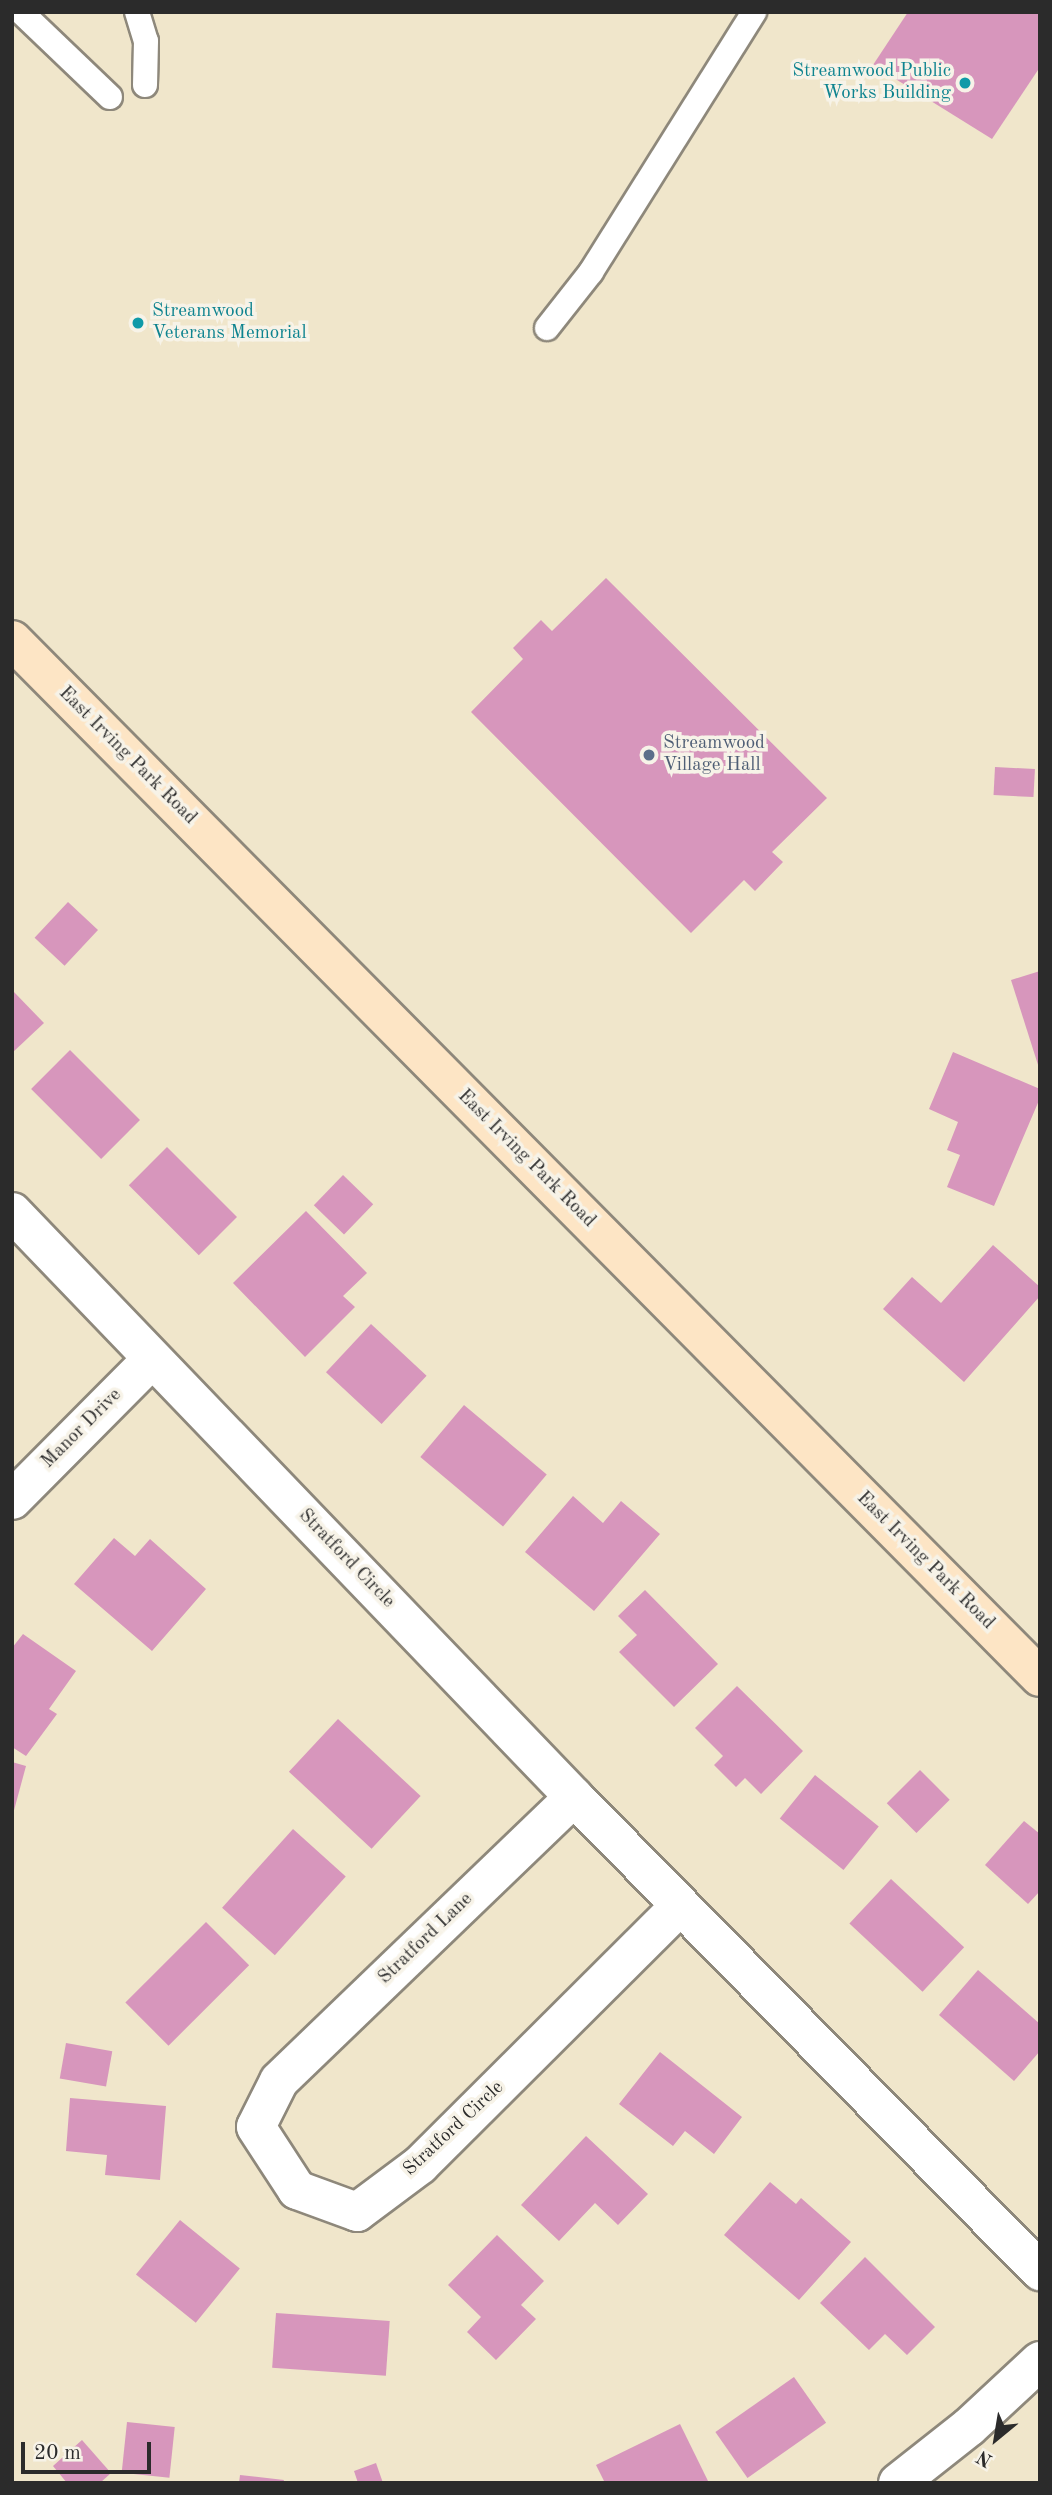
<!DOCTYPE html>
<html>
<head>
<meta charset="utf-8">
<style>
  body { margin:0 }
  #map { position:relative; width:1052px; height:2495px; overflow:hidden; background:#f0e6cb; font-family:"Old Standard TT",serif }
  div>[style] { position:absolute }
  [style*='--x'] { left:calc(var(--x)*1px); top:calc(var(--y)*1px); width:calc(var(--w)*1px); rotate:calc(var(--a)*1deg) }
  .building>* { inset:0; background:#d796bc; transform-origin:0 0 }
  .roads { filter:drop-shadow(2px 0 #8e887b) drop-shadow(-2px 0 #8e887b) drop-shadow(0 2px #8e887b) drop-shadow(0 -2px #8e887b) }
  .service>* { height:24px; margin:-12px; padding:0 12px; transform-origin:12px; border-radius:12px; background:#fff }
  .minor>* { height:38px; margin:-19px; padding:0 19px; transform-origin:19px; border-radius:19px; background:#fff }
  .tertiary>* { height:38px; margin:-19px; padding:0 19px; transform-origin:19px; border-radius:19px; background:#fff }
  .secondary>* { height:38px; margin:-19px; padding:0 19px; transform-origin:19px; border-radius:19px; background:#fde5c5 }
  .dots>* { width:19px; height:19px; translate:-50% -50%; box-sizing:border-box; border:4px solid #f7f3e8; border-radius:50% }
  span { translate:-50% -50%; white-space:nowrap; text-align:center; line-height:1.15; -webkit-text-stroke:7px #f7f3e8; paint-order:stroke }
  .culture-label { font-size:19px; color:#0d838f }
  .right { translate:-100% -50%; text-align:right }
  .left { translate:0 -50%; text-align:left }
  .service-label { font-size:19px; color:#4e5e75 }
  .street-label { font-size:19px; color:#2b2b2b }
  .frame { position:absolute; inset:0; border:14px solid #2b2b2b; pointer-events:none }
  .north { position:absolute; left:961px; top:2404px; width:70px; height:70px; -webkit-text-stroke:5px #f7f3e8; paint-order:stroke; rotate:210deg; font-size:19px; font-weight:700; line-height:28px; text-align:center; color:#2b2b2b }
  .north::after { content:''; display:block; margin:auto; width:24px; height:32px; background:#2b2b2b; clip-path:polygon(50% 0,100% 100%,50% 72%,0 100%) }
  .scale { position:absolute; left:21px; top:2442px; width:130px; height:32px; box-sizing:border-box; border:4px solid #2b2b2b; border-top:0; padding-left:9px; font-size:21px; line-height:24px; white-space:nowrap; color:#2b2b2b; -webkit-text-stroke:5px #f7f3e8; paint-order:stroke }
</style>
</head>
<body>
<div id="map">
  <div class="building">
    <div style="clip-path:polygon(908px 12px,1040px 12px,1040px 67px,992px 139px,873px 65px)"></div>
    <div style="clip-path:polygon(606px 578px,827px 798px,772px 852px,783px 862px,755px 891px,744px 880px,691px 933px,471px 712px,523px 659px,513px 648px,541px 620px,552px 631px)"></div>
    <div style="left:995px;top:767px;width:40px;height:28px;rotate:3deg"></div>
    <div style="left:68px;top:902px;width:41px;height:49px;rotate:43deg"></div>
    <div style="clip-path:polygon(1040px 971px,1040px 1068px,1039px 1068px,1011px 980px)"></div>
    <div style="clip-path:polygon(12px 990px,44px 1023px,12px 1053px)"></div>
    <div style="left:70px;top:1050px;width:99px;height:55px;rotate:45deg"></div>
    <div style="clip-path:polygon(953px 1052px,1040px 1089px,1040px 1098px,994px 1206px,947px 1187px,960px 1155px,947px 1150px,958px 1122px,929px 1109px)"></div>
    <div style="left:167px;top:1147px;width:99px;height:54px;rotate:45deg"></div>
    <div style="left:343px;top:1175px;width:42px;height:42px;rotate:44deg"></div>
    <div style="clip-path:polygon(306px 1211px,367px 1273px,343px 1296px,355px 1307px,305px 1357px,233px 1283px)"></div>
    <div style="clip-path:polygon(993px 1245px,1040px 1287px,1040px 1296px,964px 1382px,883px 1309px,912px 1277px,941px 1303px)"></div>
    <div style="left:371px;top:1324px;width:76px;height:66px;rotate:43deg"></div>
    <div style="left:464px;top:1405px;width:108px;height:68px;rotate:40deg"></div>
    <div style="clip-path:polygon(573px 1496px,603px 1523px,621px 1501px,660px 1534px,594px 1611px,525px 1552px)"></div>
    <div style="clip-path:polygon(114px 1538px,135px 1556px,150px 1539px,206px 1589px,152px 1651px,74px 1584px)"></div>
    <div style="clip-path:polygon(645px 1590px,718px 1664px,674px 1707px,619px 1652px,637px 1635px,618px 1616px)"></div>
    <div style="clip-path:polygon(23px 1634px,76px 1671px,49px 1709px,57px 1714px,26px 1756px,12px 1747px,12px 1648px)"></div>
    <div style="clip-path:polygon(737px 1686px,803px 1751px,761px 1794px,745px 1778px,736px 1787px,714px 1765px,723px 1756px,695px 1728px)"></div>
    <div style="left:338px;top:1719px;width:113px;height:72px;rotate:43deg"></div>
    <div style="clip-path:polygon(12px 1762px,26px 1766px,13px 1814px,12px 1813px)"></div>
    <div style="left:920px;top:1770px;width:42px;height:47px;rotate:45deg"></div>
    <div style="left:815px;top:1775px;width:82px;height:56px;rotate:39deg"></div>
    <div style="clip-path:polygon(1024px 1821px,1040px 1834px,1040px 1891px,1028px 1904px,985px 1865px)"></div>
    <div style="left:293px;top:1829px;width:71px;height:106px;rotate:42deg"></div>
    <div style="left:891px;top:1879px;width:100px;height:61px;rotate:43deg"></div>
    <div style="left:206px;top:1922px;width:61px;height:114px;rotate:45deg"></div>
    <div style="clip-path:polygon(978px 1970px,1040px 2024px,1040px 2051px,1014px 2081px,939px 2015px)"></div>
    <div style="left:66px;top:2043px;width:47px;height:36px;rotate:10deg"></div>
    <div style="clip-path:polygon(660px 2052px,742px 2117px,714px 2154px,685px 2131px,673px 2146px,619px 2104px)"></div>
    <div style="clip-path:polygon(70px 2098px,166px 2106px,160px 2180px,105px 2175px,107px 2155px,66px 2151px)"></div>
    <div style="clip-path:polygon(586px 2136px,648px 2194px,618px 2225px,595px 2203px,559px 2241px,521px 2205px)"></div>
    <div style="clip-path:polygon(770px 2182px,796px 2204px,801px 2198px,851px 2242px,799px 2300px,724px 2235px)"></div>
    <div style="left:180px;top:2220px;width:77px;height:70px;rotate:39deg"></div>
    <div style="clip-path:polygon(497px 2235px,544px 2281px,521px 2305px,536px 2319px,496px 2360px,467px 2332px,481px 2317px,448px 2285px)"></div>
    <div style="clip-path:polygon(865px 2257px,935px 2327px,907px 2355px,885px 2334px,869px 2350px,820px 2303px)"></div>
    <div style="left:276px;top:2313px;width:114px;height:55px;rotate:4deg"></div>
    <div style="left:794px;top:2377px;width:56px;height:96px;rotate:55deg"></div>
    <div style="left:127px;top:2422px;width:48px;height:51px;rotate:6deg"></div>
    <div style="clip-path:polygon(680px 2424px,709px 2483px,605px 2483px,596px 2465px)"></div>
    <div style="clip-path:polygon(82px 2440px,111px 2473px,100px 2483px,67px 2483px,53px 2466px)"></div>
    <div style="clip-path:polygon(376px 2463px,383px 2483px,358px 2483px,354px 2471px)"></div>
    <div style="clip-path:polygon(240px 2475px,284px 2480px,283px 2483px,239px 2483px)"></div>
  </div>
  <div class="roads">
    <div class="service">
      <div style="--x:21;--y:12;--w:123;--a:43.7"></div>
      <div style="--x:137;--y:12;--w:30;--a:73"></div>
      <div style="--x:146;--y:41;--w:44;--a:91.3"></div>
      <div style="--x:547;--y:328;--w:71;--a:-51.8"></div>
      <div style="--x:591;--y:272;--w:307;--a:-57.9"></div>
    </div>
    <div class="minor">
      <div style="--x:12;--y:1212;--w:811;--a:46.15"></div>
      <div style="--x:574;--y:1797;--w:665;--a:45.49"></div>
      <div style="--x:12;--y:1500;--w:199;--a:-45.2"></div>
      <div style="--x:574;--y:1797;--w:409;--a:136.1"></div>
      <div style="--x:279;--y:2081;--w:51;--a:116.6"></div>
      <div style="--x:256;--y:2127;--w:75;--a:56.9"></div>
      <div style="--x:297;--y:2190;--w:64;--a:20.1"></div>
      <div style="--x:357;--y:2212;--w:79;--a:-36.7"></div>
      <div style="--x:420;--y:2165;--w:367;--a:-44.9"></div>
    </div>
    <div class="tertiary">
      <div style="--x:898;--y:2483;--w:90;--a:-38.3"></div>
      <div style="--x:969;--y:2427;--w:97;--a:-42.9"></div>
    </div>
    <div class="secondary">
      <div style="--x:12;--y:640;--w:1460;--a:45.25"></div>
    </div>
  </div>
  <div class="dots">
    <div style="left:965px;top:83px;background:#0f9aa8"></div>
    <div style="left:138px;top:323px;background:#0f9aa8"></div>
    <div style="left:649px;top:755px;background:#5c6f8a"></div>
  </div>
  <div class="culture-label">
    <span class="right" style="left:951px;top:83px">Streamwood Public<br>Works Building</span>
    <span class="left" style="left:152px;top:323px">Streamwood<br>Veterans Memorial</span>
  </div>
  <div class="service-label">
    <span class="left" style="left:663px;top:755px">Streamwood<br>Village Hall</span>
  </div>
  <div class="street-label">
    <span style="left:127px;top:756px;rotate:45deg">East Irving Park Road</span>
    <span style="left:526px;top:1159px;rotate:45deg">East Irving Park Road</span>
    <span style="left:82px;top:1429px;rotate:-45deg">Manor Drive</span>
    <span style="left:346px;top:1559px;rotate:46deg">Stratford Circle</span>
    <span style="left:925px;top:1561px;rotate:45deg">East Irving Park Road</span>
    <span style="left:426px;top:1939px;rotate:-44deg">Stratford Lane</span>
    <span style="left:454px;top:2129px;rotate:-43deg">Stratford Circle</span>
  </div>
  <div class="frame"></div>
  <div class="north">N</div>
  <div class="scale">20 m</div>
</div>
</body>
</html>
